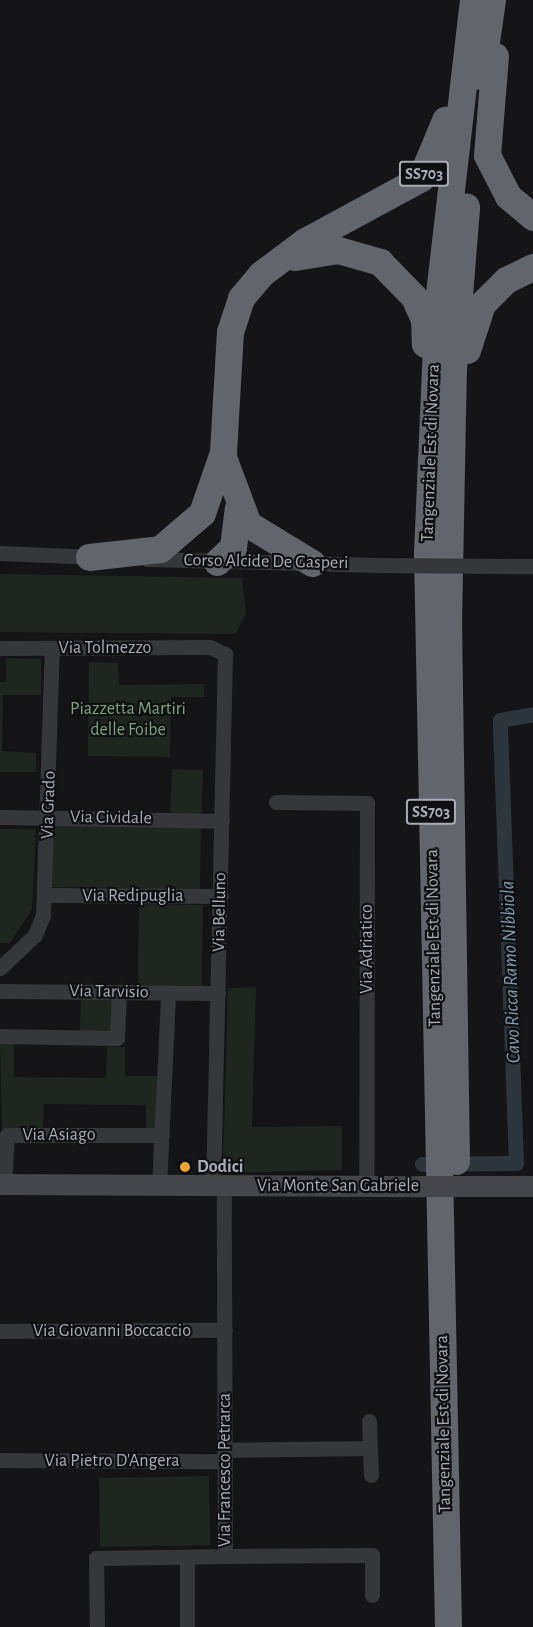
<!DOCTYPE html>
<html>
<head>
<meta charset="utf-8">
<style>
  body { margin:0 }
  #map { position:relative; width:533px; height:1627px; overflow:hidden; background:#151517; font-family:"Alegreya Sans",sans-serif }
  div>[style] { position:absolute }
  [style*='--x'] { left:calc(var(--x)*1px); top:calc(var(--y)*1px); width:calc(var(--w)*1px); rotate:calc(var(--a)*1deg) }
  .green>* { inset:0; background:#1f2620; transform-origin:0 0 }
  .canal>* { height:15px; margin:-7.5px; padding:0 7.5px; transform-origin:7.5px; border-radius:7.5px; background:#2d363c }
  .street>* { height:15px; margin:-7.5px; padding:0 7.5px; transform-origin:7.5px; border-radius:7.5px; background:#36373b }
  .secondary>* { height:21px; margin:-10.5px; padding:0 10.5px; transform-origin:10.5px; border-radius:10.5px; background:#44464b }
  .highway>* { height:27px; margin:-13.5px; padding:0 13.5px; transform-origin:13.5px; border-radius:13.5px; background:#62656c }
  .street-bridge>* { height:15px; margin:-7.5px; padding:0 7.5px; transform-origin:7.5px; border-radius:7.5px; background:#36373b }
  .secondary-bridge>* { height:21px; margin:-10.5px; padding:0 10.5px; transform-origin:10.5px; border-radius:10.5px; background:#44464b }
  .dots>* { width:16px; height:16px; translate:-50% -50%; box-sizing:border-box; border:3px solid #101012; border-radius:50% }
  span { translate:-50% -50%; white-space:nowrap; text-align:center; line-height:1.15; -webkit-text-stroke:4.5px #101012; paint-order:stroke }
  .shield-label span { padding:2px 4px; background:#101012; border:2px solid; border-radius:4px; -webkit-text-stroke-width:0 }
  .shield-label { font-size:16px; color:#a7acb6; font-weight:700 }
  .street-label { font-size:18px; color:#a7acb6 }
  .park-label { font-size:18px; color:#7ea17f }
  .poi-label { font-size:18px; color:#a7acb6; font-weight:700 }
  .left { translate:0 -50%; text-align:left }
  .water-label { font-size:20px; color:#7f9cb1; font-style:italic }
</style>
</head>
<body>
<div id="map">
  <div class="green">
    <div style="clip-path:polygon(0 574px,242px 578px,246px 614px,235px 634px,0 632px)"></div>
    <div style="clip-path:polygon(6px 658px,41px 659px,41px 695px,3px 695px,2px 751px,36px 753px,36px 772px,0 772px,0 682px,6px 682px)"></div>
    <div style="clip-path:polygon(89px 662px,118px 663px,119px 685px,204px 684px,204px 697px,171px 697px,170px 757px,88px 756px)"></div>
    <div style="left:172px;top:769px;width:31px;height:47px;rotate:2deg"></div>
    <div style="left:53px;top:824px;width:148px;height:63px;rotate:1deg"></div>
    <div style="clip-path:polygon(0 829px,36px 829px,32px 909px,10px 943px,0 943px)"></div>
    <div style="left:139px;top:904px;width:64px;height:81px;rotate:1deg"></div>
    <div style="clip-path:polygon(256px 987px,252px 1127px,342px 1126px,342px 1170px,227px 1173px,223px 1168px,228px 988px)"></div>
    <div style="left:81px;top:996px;width:32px;height:36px;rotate:2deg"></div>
    <div style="clip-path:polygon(0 1043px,14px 1043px,14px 1077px,106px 1078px,107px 1047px,125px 1047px,125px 1076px,160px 1076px,159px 1132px,146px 1132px,146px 1105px,44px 1104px,43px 1131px,2px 1130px)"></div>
    <div style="left:209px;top:1476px;width:69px;height:110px;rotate:89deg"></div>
  </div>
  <div class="canal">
    <div style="--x:422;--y:1164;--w:94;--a:-0.6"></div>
    <div style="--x:516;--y:1163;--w:443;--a:-92.1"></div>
    <div style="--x:500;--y:720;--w:34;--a:-10"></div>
  </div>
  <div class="street">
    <div style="--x:0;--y:553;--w:96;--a:2.4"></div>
    <div style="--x:147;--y:559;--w:232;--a:1.5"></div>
    <div style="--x:515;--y:566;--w:18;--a:0"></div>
    <div style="--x:0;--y:648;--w:210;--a:-0.3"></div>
    <div style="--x:210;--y:647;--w:17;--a:25"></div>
    <div style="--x:225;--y:654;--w:533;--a:91.29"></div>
    <div style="--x:276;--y:802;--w:91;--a:0.6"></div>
    <div style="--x:367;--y:803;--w:383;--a:90.1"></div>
    <div style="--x:0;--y:817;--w:222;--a:1"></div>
    <div style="--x:46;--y:895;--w:175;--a:0.3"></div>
    <div style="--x:0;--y:968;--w:48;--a:-43.3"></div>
    <div style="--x:35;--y:935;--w:22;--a:-68"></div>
    <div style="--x:43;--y:915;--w:267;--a:-88.1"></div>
    <div style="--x:0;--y:991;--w:218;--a:0.5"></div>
    <div style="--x:0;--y:1036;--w:117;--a:1"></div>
    <div style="--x:117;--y:1038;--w:46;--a:-87.5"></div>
    <div style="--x:4;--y:1184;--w:49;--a:-86.5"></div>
    <div style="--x:7;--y:1135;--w:155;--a:0"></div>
    <div style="--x:159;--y:1187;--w:194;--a:-87.3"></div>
    <div style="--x:0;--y:1331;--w:225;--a:-0.3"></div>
    <div style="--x:369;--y:1421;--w:54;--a:87.9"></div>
    <div style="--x:225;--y:1450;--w:145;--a:-0.8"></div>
    <div style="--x:0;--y:1460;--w:225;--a:0.3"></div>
    <div style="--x:225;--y:1556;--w:147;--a:-0.4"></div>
    <div style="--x:372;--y:1555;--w:40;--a:90"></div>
    <div style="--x:97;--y:1627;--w:69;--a:-90.8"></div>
    <div style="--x:96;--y:1558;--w:129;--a:-0.9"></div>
    <div style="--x:225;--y:1556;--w:369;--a:-90.2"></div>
    <div style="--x:187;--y:1627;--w:70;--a:-90"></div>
  </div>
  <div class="secondary">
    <div style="--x:0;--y:1184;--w:421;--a:0.3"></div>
    <div style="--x:497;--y:1186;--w:36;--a:0"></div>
  </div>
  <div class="highway">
    <div style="--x:495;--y:56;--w:99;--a:94.6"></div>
    <div style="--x:487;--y:155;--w:46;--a:62.9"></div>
    <div style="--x:508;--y:196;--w:33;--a:40"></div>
    <div style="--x:481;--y:76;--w:77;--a:-81.8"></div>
    <div style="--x:295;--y:257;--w:44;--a:-9.2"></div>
    <div style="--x:338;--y:250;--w:44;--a:15.9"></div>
    <div style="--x:380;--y:262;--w:49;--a:45.8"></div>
    <div style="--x:414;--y:297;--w:24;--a:66"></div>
    <div style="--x:424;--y:319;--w:25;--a:88"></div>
    <div style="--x:467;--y:350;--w:48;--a:-71.9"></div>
    <div style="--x:482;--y:304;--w:34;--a:-45"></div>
    <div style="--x:506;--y:280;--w:30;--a:-26"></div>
    <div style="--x:223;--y:457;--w:72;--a:69.5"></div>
    <div style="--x:248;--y:524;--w:75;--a:31.4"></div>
    <div style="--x:89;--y:557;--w:71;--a:-6.4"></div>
    <div style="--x:160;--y:549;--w:55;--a:-40.6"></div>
    <div style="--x:202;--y:513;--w:65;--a:-71"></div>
    <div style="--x:223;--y:452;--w:120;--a:-86.7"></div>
    <div style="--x:230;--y:332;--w:36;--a:-72"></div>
    <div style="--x:241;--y:298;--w:31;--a:-50"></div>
    <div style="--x:261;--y:274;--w:55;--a:-36.9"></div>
    <div style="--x:305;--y:241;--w:132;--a:-28.5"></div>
    <div style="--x:421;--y:178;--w:63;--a:-67.5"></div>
    <div style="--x:217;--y:562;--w:22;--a:-43"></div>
    <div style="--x:233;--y:547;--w:39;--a:-83"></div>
    <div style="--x:456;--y:1161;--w:537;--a:-90.85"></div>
    <div style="--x:448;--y:624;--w:254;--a:-88.9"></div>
    <div style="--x:453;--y:370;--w:164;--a:-85.4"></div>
    <div style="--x:448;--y:1627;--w:1075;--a:-91.12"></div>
    <div style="--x:427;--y:552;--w:250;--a:-87.5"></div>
    <div style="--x:438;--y:302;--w:304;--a:-83.4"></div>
  </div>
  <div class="street-bridge">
    <div style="--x:379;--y:565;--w:136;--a:0.4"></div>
  </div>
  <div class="secondary-bridge">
    <div style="--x:421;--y:1186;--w:76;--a:0"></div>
  </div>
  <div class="dots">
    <div style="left:185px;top:1167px;background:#eda736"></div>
  </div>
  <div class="shield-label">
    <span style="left:424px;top:174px">SS703</span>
    <span style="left:431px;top:812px">SS703</span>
  </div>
  <div class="street-label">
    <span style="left:431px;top:453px;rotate:-88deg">Tangenziale Est di Novara</span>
    <span style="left:266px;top:562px;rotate:1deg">Corso Alcide De Gasperi</span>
    <span style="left:105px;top:648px">Via Tolmezzo</span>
    <span style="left:49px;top:805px;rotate:-88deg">Via Grado</span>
    <span style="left:111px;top:818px;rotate:1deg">Via Cividale</span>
    <span style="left:133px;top:896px">Via Redipuglia</span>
    <span style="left:220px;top:912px;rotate:-89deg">Via Belluno</span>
    <span style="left:434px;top:938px;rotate:-91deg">Tangenziale Est di Novara</span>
    <span style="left:367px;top:949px;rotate:-90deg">Via Adriatico</span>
    <span style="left:109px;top:992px;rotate:1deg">Via Tarvisio</span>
    <span style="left:59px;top:1135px">Via Asiago</span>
    <span style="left:338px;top:1186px">Via Monte San Gabriele</span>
    <span style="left:112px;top:1331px">Via Giovanni Boccaccio</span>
    <span style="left:444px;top:1424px;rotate:-91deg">Tangenziale Est di Novara</span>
    <span style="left:112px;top:1461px">Via Pietro D'Angera</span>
    <span style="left:225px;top:1470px;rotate:-90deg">Via Francesco Petrarca</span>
  </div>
  <div class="park-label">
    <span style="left:128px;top:720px">Piazzetta Martiri<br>delle Foibe</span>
  </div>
  <div class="poi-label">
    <span class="left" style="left:197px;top:1167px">Dodici</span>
  </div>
  <div class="water-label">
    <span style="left:511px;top:972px;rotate:-92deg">Cavo Ricca Ramo Nibbiola</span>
  </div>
</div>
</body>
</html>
